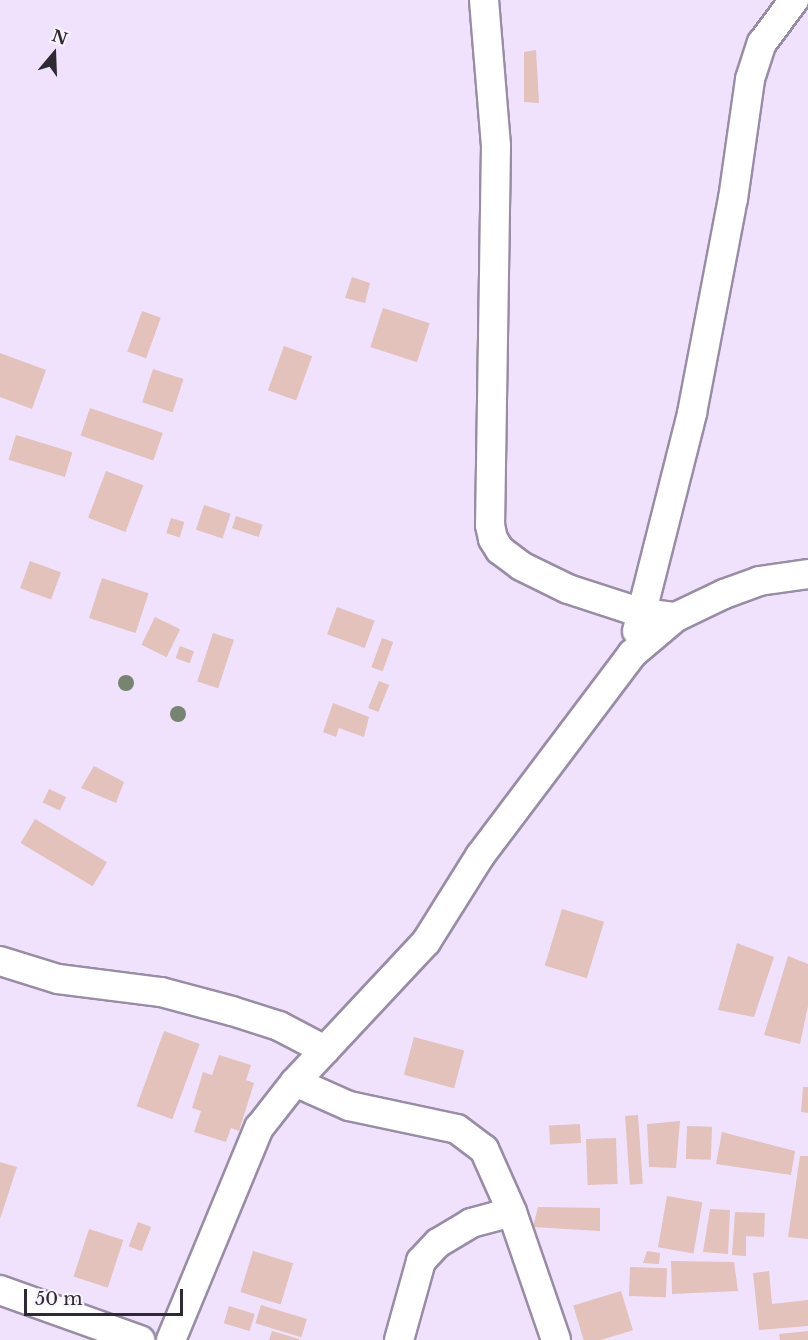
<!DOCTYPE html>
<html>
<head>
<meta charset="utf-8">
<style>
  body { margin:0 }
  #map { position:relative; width:808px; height:1340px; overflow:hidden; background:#f0e2fd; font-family:"Libre Baskerville",serif }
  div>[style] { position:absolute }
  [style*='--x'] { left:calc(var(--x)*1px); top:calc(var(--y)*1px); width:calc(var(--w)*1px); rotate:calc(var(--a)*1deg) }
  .building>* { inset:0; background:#e2c2ba; transform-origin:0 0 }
  .roads { filter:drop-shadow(2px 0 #998da5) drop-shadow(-2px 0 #998da5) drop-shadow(0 2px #998da5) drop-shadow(0 -2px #998da5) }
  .minor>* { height:28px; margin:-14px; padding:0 14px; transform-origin:14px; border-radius:14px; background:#fff }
  .trees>* { width:16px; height:16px; margin:-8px; border-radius:50%; background:#788472 }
  span { translate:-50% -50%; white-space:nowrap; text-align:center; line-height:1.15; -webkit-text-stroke:5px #f9f3fe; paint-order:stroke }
  .north { position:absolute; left:24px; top:24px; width:60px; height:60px; -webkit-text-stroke:4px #f9f3fe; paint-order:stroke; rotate:19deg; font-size:16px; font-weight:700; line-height:24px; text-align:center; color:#2e2933 }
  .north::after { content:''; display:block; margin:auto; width:21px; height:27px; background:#2e2933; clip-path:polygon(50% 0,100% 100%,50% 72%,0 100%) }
  .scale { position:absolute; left:24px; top:1289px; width:159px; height:27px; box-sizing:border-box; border:3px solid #2e2933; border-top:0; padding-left:8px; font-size:18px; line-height:21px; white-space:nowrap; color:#2e2933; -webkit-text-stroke:4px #f9f3fe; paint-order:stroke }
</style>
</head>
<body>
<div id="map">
  <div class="building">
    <div style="clip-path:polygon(536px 50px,539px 103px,524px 102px,524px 52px)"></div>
    <div style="clip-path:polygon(352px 277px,370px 283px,365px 303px,345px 298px)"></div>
    <div style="left:383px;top:308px;width:49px;height:41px;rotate:18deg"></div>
    <div style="left:142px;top:311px;width:20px;height:43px;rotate:20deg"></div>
    <div style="left:284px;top:346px;width:30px;height:47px;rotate:20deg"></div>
    <div style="clip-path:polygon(0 353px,46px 370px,32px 409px,0 397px)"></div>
    <div style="left:153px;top:369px;width:32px;height:35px;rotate:18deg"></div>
    <div style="left:90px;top:408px;width:77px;height:29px;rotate:19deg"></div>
    <div style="left:16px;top:435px;width:59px;height:26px;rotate:17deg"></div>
    <div style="left:106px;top:471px;width:40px;height:50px;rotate:21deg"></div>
    <div style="left:204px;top:505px;width:28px;height:26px;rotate:18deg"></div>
    <div style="left:236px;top:516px;width:28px;height:13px;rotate:18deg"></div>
    <div style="left:171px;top:518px;width:14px;height:16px;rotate:17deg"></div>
    <div style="left:30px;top:561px;width:33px;height:29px;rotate:20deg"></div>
    <div style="left:102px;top:578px;width:49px;height:42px;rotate:18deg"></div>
    <div style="left:337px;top:607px;width:40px;height:29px;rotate:20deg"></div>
    <div style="left:155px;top:617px;width:28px;height:31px;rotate:26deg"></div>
    <div style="left:213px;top:633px;width:22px;height:51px;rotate:18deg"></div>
    <div style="left:382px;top:638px;width:12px;height:31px;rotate:20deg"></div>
    <div style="left:180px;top:646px;width:15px;height:13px;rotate:20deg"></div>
    <div style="left:379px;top:681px;width:11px;height:29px;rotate:22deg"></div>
    <div style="clip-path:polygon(333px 703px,369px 717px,364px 737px,339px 728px,336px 737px,323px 732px)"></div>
    <div style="clip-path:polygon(94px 766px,124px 782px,116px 803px,81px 788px)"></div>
    <div style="left:49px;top:789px;width:19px;height:15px;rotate:25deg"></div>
    <div style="left:35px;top:819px;width:84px;height:28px;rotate:31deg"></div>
    <div style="left:562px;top:909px;width:44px;height:59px;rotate:17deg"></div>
    <div style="clip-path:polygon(737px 943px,774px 957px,754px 1017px,718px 1010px)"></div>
    <div style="clip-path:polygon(788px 956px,808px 964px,808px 1006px,800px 1044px,764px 1035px)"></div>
    <div style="left:164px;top:1031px;width:38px;height:80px;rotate:20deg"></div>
    <div style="left:414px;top:1037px;width:52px;height:39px;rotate:15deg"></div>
    <div style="clip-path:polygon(219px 1055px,251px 1065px,246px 1080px,254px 1083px,239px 1131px,231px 1128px,226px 1142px,194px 1132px,201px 1111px,192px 1108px,203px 1072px,212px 1075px)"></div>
    <div style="clip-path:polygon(803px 1087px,808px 1087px,808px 1113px,801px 1112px)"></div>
    <div style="left:638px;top:1115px;width:69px;height:13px;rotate:86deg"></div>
    <div style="clip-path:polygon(680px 1121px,676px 1168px,649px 1167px,647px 1124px)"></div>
    <div style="left:580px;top:1124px;width:19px;height:31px;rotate:87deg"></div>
    <div style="left:687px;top:1126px;width:25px;height:33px;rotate:2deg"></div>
    <div style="clip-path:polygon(722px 1132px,795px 1151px,791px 1175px,716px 1164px)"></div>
    <div style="left:616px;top:1138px;width:46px;height:30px;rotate:88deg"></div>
    <div style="clip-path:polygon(800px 1156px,808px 1156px,808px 1239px,788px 1237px)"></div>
    <div style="clip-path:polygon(0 1162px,17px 1167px,0 1219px)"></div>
    <div style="left:667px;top:1196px;width:36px;height:52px;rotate:10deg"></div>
    <div style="clip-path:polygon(538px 1207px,600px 1208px,600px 1231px,533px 1227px)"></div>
    <div style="clip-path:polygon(710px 1209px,730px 1210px,728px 1254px,703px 1252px)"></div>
    <div style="clip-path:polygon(735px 1212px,765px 1213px,764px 1237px,746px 1236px,746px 1256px,732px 1255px)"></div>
    <div style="left:138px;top:1222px;width:14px;height:26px;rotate:21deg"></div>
    <div style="left:89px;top:1229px;width:36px;height:50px;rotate:18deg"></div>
    <div style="left:253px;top:1251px;width:42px;height:43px;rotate:17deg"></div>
    <div style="clip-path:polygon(647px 1251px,660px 1253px,659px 1264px,643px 1263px)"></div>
    <div style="clip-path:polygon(671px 1261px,734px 1262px,738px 1291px,672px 1294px)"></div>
    <div style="left:630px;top:1267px;width:37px;height:29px;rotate:2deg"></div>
    <div style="clip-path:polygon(769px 1271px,772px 1304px,808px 1300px,808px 1326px,759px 1330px,753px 1273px)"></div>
    <div style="left:621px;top:1291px;width:41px;height:50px;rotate:73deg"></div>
    <div style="left:261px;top:1305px;width:48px;height:19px;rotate:17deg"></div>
    <div style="left:229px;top:1306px;width:27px;height:18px;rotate:17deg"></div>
    <div style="clip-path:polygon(272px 1331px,299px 1339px,299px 1340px,269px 1340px)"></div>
    <div style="clip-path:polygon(808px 1331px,808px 1340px,780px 1340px,779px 1334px)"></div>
  </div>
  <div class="roads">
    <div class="minor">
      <div style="--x:484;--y:0;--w:146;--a:85.3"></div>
      <div style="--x:496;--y:146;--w:379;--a:90.9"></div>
      <div style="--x:490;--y:525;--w:14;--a:78"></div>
      <div style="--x:493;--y:539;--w:13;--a:58"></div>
      <div style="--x:500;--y:550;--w:26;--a:37"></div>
      <div style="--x:521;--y:566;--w:52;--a:26.1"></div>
      <div style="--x:568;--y:589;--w:78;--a:18"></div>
      <div style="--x:642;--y:613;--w:34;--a:7"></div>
      <div style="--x:637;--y:631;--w:225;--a:-75.8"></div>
      <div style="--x:692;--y:413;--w:218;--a:-79.2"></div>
      <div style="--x:733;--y:199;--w:121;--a:-81.9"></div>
      <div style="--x:750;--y:79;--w:38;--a:-72"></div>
      <div style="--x:762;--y:43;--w:54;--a:-53.3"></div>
      <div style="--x:0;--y:961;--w:61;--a:17.2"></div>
      <div style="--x:58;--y:979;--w:104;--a:7.2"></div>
      <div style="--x:161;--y:992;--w:73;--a:15"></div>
      <div style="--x:232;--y:1011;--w:49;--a:17.7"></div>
      <div style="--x:279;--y:1026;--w:52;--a:27.6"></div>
      <div style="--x:295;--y:1082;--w:59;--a:24"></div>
      <div style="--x:349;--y:1106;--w:110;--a:12"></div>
      <div style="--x:457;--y:1129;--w:34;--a:37"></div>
      <div style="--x:484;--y:1149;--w:69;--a:66"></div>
      <div style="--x:512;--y:1212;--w:135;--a:71"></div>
      <div style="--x:0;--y:1290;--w:149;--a:19.7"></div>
      <div style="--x:171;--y:1340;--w:230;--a:-67.5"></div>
      <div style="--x:259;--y:1128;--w:58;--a:-52"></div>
      <div style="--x:295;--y:1082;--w:192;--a:-46.9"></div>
      <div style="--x:426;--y:942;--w:102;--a:-57.9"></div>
      <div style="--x:480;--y:856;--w:253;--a:-53"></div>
      <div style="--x:632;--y:654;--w:57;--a:-40.1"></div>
      <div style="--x:676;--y:617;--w:53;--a:-25.6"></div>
      <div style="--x:724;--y:594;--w:37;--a:-20"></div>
      <div style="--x:759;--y:581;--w:49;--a:-8.1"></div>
      <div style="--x:399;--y:1340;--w:82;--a:-74.4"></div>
      <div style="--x:421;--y:1261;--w:25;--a:-47"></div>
      <div style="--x:438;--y:1243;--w:39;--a:-31"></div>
      <div style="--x:471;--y:1223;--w:42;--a:-15"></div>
    </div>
  </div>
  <div class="trees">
    <div style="left:126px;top:683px"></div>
    <div style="left:178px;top:714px"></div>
  </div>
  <div class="north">N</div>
  <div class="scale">50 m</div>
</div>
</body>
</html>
